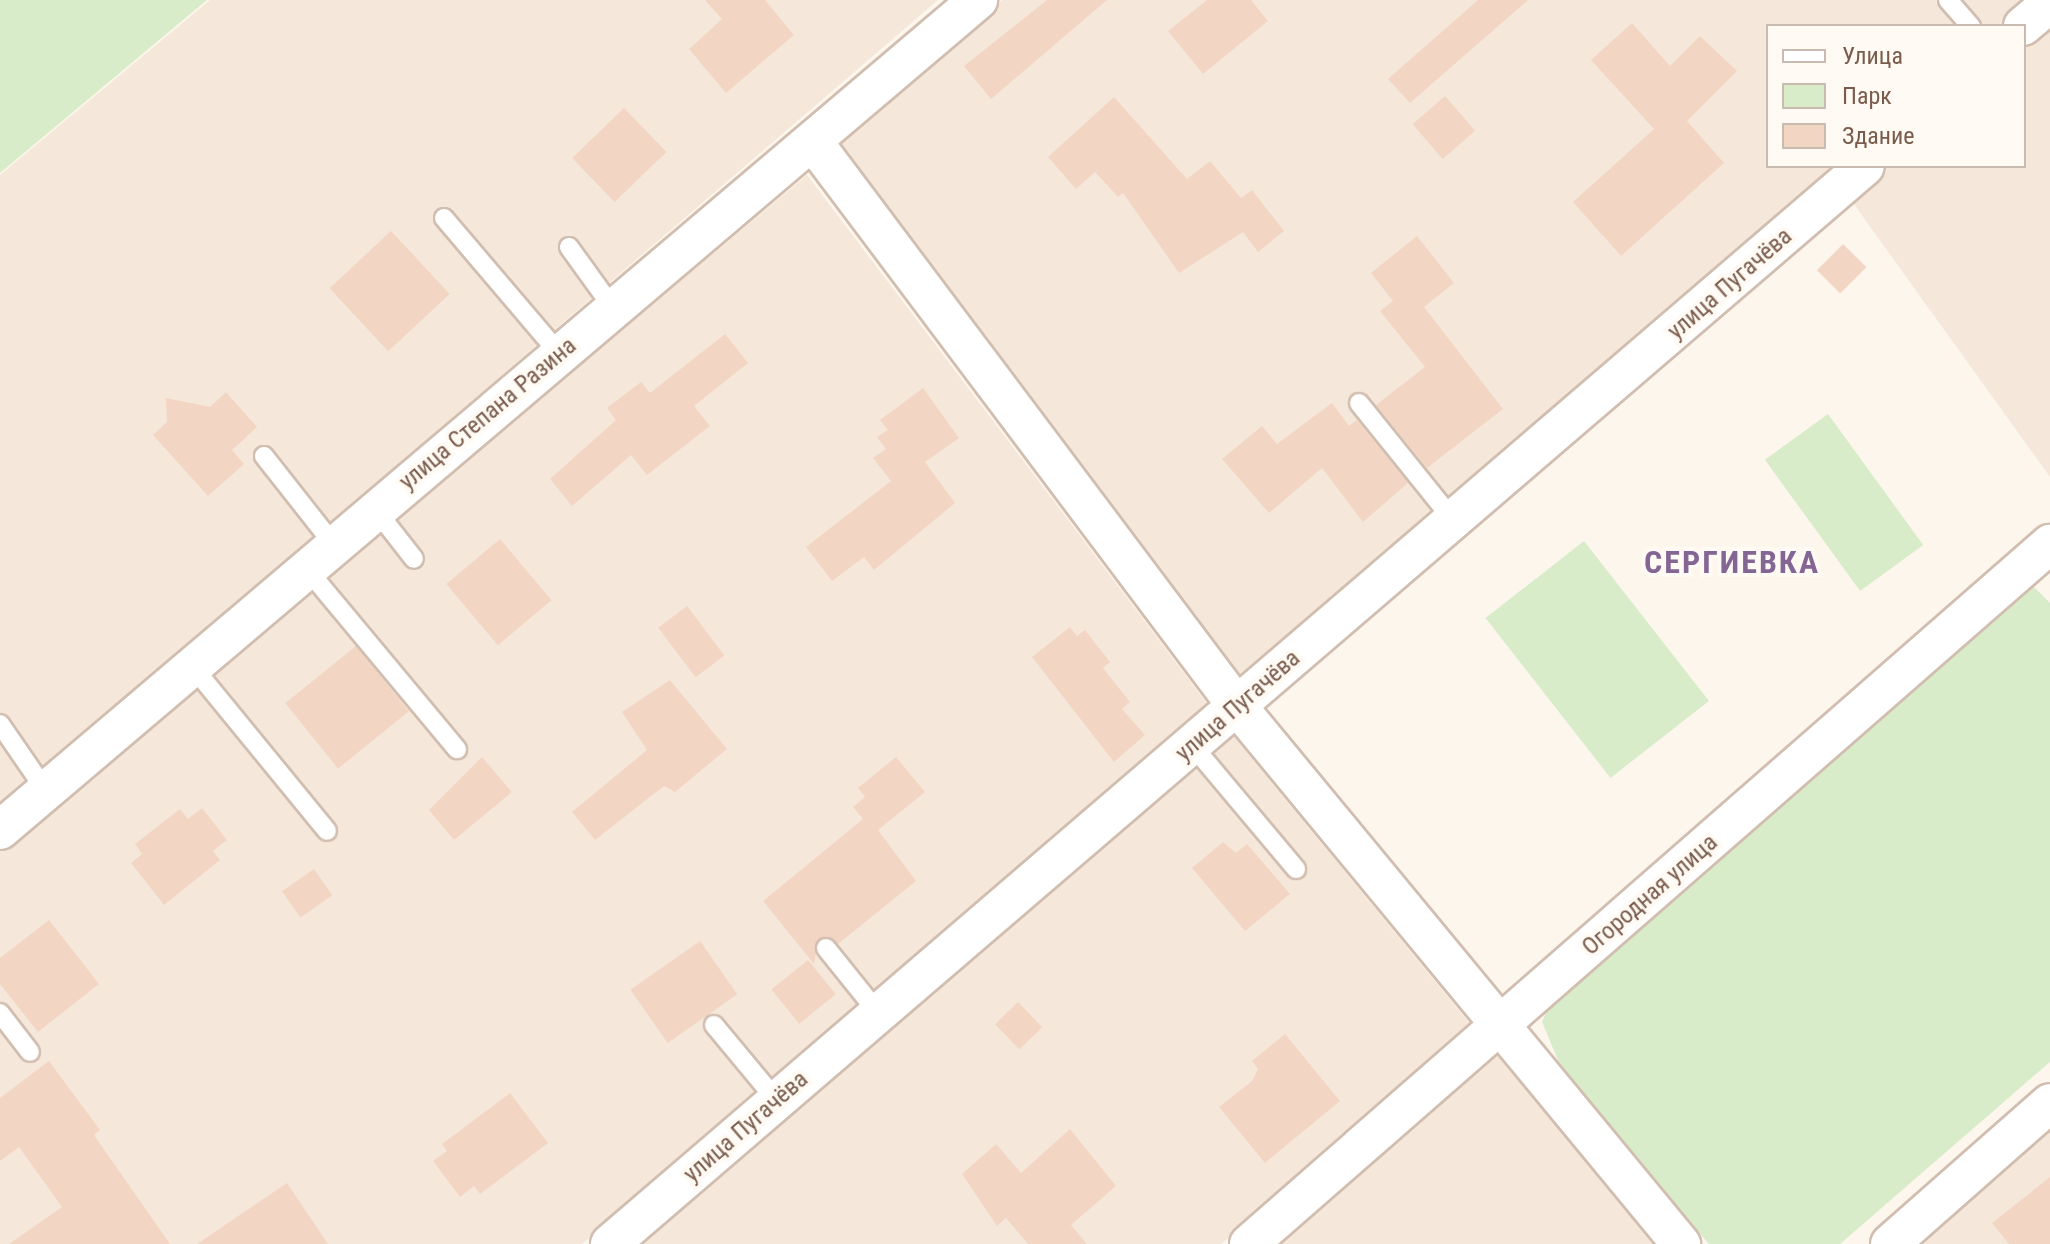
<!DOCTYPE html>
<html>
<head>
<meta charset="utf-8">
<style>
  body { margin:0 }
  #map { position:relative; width:2050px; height:1244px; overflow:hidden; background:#fdf6ec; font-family:"Roboto Condensed",sans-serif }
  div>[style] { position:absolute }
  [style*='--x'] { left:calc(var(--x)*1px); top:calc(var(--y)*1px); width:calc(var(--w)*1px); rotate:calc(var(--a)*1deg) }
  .residential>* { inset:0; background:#f5e8da }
  .green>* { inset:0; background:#d8ecc9; transform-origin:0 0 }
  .building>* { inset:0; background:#f3d5c3; transform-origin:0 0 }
  .roads { filter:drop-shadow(2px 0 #d1beb0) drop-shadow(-2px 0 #d1beb0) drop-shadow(0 2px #d1beb0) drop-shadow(0 -2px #d1beb0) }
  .lane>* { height:18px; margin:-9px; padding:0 9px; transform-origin:9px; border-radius:9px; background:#fff }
  .street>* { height:38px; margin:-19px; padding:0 19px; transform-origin:19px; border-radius:19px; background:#fff }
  span { translate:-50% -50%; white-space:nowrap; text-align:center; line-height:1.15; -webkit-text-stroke:8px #fffaf3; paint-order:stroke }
  .street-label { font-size:24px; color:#7a5c4d }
  .district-label { font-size:32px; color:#846695; font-weight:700; letter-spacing:2px }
  .legend { position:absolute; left:1766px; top:24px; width:260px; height:144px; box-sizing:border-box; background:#fffaf3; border:2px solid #cabbb1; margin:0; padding:10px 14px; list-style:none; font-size:24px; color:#7a5c4d }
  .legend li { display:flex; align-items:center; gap:16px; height:40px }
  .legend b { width:40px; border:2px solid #cabbb1 }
</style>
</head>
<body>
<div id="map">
  <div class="residential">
    <div style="clip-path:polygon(210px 0,938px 0,0 807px,0 175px)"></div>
    <div style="clip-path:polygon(1002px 0,2033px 0,2003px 26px,1768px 26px,1768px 166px,1840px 166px,1239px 683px,835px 146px)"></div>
    <div style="clip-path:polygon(2050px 19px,2050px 477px,1848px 196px,1882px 166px,2024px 166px,2024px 41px)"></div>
    <div style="clip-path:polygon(807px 175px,1209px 706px,582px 1244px,0 1244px,0 851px)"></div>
    <div style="clip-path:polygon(1230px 732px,1471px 1025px,1221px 1244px,632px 1244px)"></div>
    <div style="clip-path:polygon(1504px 1049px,1667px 1244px,1276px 1244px)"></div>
    <div style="clip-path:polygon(2050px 1121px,2050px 1244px,1911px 1244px)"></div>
  </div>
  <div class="green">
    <div style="clip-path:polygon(0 0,207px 0,0 173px)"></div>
    <div style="left:1828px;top:414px;width:162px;height:78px;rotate:54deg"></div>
    <div style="left:1584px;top:541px;width:203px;height:125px;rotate:52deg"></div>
    <div style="clip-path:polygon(2033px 586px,2050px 603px,2050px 1062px,1840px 1244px,1709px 1244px,1565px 1077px,1542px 1022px,1551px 1001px)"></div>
  </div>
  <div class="building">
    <div style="clip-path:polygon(705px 0,765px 0,794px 35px,726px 93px,689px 49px,722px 19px)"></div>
    <div style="clip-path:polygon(1047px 0,1107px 0,991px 99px,964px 66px)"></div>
    <div style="clip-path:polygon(1207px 0,1251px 0,1268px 21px,1203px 74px,1168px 31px)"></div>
    <div style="clip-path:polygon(1478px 0,1528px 0,1410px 103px,1388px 79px)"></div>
    <div style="clip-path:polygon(1632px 23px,1670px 66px,1700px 36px,1737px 71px,1687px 121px,1724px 163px,1621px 256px,1573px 202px,1654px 129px,1591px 60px)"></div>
    <div style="left:1445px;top:96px;width:46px;height:43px;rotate:49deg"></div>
    <div style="clip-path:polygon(1114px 97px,1187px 179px,1210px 161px,1241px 198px,1252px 190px,1284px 231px,1258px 252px,1243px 232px,1179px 273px,1123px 193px,1118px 197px,1095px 172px,1076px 189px,1048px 157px)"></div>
    <div style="left:624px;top:108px;width:61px;height:72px;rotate:46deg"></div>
    <div style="left:391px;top:231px;width:86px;height:84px;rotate:47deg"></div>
    <div style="clip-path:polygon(1417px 236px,1454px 283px,1424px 307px,1503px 409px,1427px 468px,1376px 405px,1425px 367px,1380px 311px,1393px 301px,1371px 273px)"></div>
    <div style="left:1843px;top:244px;width:33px;height:37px;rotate:45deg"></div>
    <div style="clip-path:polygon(725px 334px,748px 363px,694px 406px,710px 426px,647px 475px,631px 455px,572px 506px,550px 479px,616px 420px,607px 408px,641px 382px,650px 393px)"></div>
    <div style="clip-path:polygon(923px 388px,959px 438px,925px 462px,955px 503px,874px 570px,864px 557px,832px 581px,806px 547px,891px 481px,873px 458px,886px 449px,877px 437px,888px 430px,880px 420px)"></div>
    <div style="clip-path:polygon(226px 392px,257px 427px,232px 450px,244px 464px,208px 496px,153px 435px,167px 422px,166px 398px,210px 407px)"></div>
    <div style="clip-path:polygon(1332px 403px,1349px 426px,1357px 420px,1408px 483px,1363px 522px,1322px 468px,1269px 513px,1222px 459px,1262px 426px,1277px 444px)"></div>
    <div style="left:500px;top:539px;width:80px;height:70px;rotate:50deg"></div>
    <div style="left:687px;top:606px;width:62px;height:36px;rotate:53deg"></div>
    <div style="clip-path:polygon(1070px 627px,1077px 636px,1085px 630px,1110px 662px,1103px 668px,1130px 702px,1122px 709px,1145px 735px,1114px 762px,1032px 657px)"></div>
    <div style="left:356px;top:646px;width:84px;height:91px;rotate:51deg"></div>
    <div style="clip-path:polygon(670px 680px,727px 749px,675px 792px,664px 786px,595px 840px,572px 812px,647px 750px,622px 712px)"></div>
    <div style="clip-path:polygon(482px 757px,512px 792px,454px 840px,429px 810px)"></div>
    <div style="clip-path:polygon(896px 757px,925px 792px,878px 830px,916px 881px,838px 944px,818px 939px,814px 964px,763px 901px,863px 819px,853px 807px,865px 797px,858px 788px)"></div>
    <div style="clip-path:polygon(202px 808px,227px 840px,213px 851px,220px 860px,164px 905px,131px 863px,142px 854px,135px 844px,180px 809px,188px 819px)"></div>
    <div style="clip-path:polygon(1223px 842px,1236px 853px,1247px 844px,1290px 894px,1245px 931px,1192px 868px)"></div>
    <div style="left:314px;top:869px;width:32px;height:39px;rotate:55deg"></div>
    <div style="clip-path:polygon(49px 920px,99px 984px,38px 1032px,0 984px,0 958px)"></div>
    <div style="left:700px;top:941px;width:65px;height:85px;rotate:55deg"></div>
    <div style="left:808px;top:960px;width:44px;height:47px;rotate:51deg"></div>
    <div style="left:1018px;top:1002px;width:35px;height:32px;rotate:46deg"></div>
    <div style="clip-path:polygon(1285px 1034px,1340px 1101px,1265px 1163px,1219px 1107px,1252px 1081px,1258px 1069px,1252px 1061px)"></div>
    <div style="clip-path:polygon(49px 1061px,100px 1130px,94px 1135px,170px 1244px,9px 1244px,62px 1207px,19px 1147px,0 1161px,0 1098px)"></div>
    <div style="clip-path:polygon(510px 1093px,548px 1143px,480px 1194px,474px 1186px,460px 1197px,433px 1161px,447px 1151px,442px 1144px)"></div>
    <div style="clip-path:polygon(1070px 1129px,1116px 1186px,1071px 1225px,1087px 1244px,1028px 1244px,1006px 1218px,997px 1226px,962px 1174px,996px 1144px,1021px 1173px)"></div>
    <div style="clip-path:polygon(2050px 1177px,2050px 1244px,2009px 1244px,1992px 1223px)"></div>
    <div style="clip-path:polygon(287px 1183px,328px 1244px,197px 1244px)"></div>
  </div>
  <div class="roads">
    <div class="lane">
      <div style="--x:1948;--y:0;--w:35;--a:49"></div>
      <div style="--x:444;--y:218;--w:177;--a:49.6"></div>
      <div style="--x:569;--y:247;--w:75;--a:54.2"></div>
      <div style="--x:1359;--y:403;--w:151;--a:51.2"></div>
      <div style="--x:264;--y:456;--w:113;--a:51.8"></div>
      <div style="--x:375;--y:509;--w:63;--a:52"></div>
      <div style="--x:306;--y:568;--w:236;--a:50.2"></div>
      <div style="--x:192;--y:666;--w:213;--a:50.7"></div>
      <div style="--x:0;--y:724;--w:81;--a:55.5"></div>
      <div style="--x:1192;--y:745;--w:162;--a:50"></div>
      <div style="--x:826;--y:948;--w:85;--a:51.2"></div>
      <div style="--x:0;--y:1013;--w:49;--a:52.4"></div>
      <div style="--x:714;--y:1025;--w:99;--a:50.3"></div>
    </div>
    <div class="street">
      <div style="--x:2023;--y:26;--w:35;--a:-40"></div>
      <div style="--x:814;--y:143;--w:704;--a:53.08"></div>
      <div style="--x:1237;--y:706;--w:698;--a:50.47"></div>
      <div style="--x:0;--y:830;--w:1283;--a:-40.32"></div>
      <div style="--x:610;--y:1244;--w:1654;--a:-40.66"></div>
      <div style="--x:1249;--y:1244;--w:1064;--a:-41.15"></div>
      <div style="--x:1890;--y:1244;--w:213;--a:-41.4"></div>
    </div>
  </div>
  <div class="street-label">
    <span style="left:1730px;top:284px;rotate:-41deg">улица Пугачёва</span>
    <span style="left:488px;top:414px;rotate:-40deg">улица Степана Разина</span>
    <span style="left:1238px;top:706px;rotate:-41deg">улица Пугачёва</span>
    <span style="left:1650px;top:895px;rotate:-41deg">Огородная улица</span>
    <span style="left:746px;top:1127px;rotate:-41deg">улица Пугачёва</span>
  </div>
  <div class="district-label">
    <span style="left:1732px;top:562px">СЕРГИЕВКА</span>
  </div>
  <ul class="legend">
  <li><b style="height:10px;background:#fff"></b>Улица</li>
  <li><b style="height:22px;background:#d8ecc9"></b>Парк</li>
  <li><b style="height:22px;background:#f3d5c3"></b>Здание</li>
  </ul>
</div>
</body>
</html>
